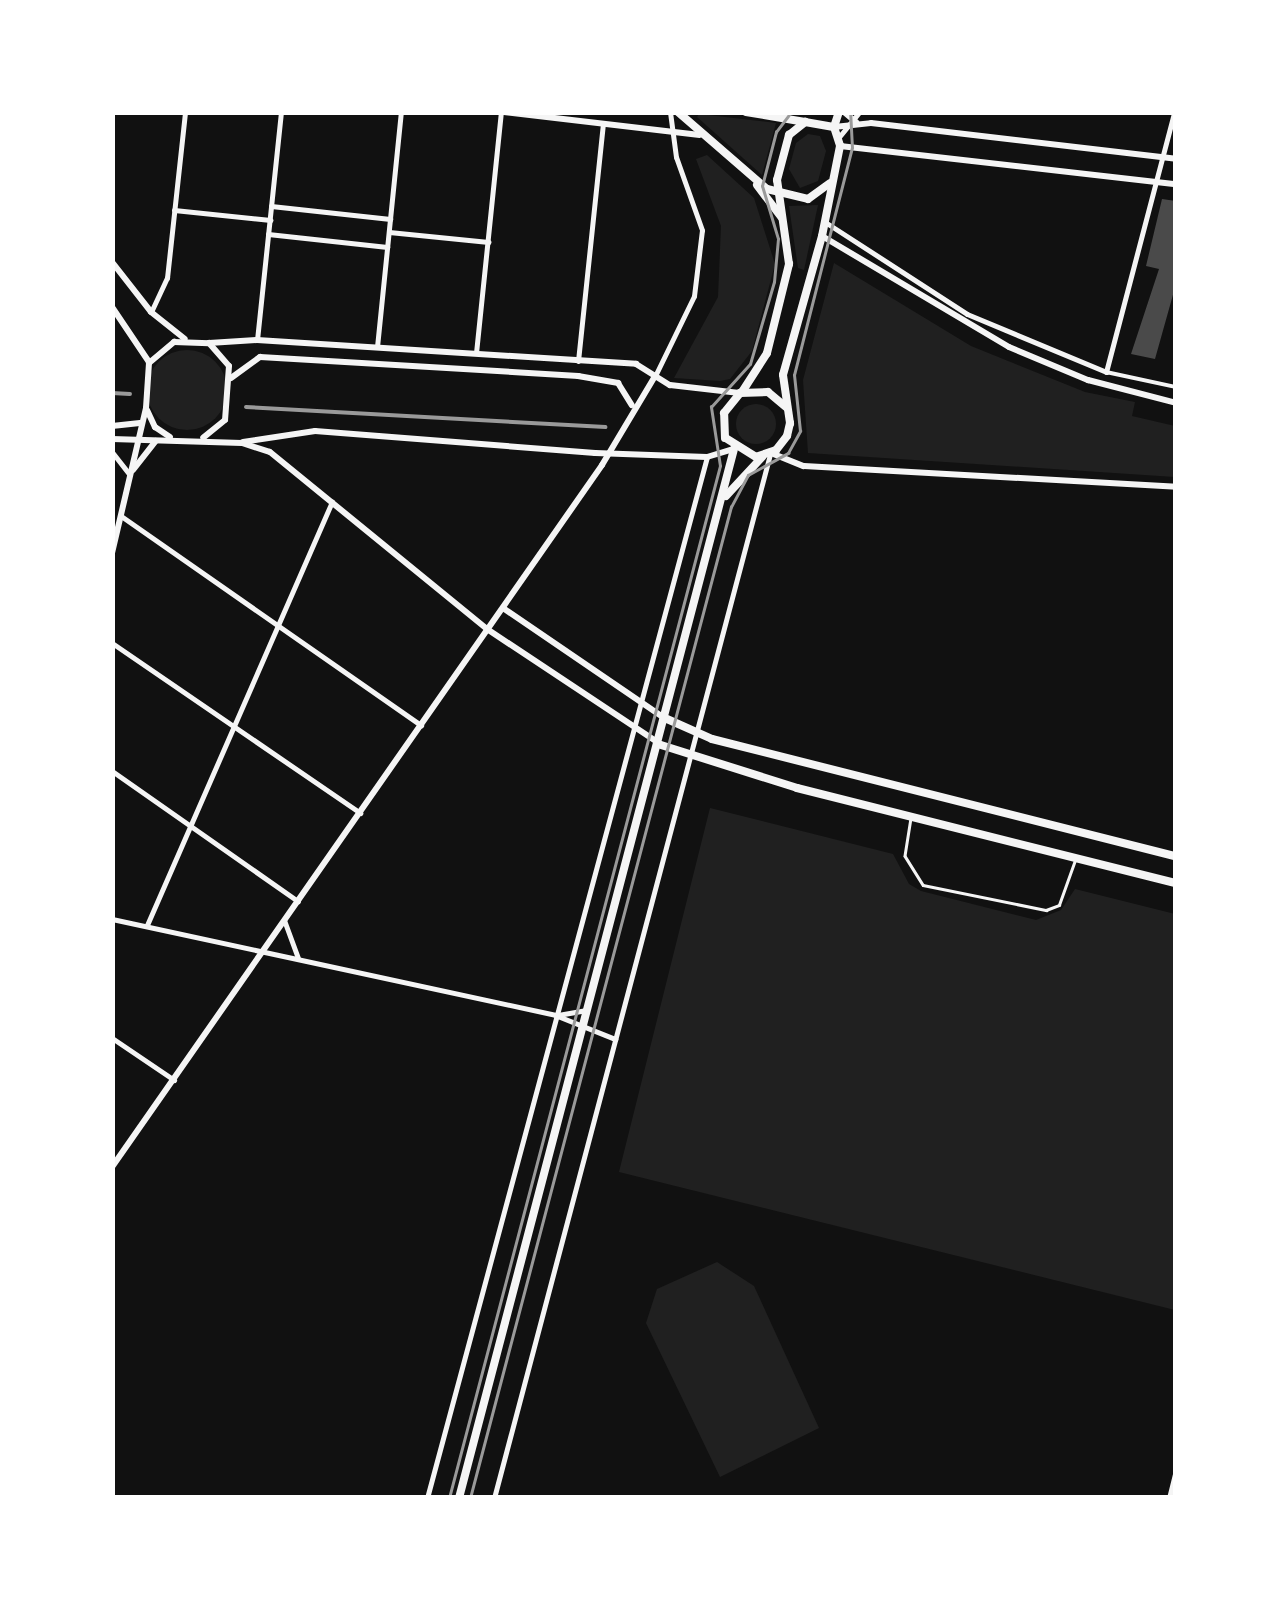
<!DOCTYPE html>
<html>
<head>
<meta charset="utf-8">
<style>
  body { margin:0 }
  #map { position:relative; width:1288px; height:1610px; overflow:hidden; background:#111; font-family:Quicksand,sans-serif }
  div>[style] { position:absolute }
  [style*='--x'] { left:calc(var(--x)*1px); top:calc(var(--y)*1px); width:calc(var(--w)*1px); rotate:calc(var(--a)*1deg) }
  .green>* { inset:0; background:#202020 }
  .round { border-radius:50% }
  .building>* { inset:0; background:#4a4a4a }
  .service>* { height:2.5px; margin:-1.25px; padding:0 1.25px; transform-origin:1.25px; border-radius:1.25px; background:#f5f5f5 }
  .pedestrian>* { height:4px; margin:-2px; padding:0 2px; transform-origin:2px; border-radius:2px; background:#f5f5f5 }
  .minor>* { height:5px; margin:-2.5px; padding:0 2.5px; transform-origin:2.5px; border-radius:2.5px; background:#f5f5f5 }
  .tertiary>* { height:6px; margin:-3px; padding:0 3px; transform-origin:3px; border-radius:3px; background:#f5f5f5 }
  .secondary>* { height:8px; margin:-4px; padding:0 4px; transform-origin:4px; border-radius:4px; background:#f5f5f5 }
  .tram>* { height:2.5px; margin:-1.25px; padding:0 1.25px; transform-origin:1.25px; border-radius:1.25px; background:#9a9a9a }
  .rail>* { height:4px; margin:-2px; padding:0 2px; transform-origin:2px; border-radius:2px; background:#9a9a9a }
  span { translate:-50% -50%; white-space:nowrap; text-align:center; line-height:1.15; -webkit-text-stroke:8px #fff; paint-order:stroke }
  .frame { position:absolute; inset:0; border:115px solid #fff; pointer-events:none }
</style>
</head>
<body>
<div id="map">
  <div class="green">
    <div style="clip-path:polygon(699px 114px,776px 123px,762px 175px,697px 117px)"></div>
    <div style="clip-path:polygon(808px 134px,820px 136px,826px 151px,818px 181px,800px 188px,789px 169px,796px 143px)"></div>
    <div style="clip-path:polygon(707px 155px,754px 198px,775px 264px,752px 351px,730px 379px,720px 381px,674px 378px,718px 297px,721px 226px,696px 159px)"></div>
    <div style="clip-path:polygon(818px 205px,804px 270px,798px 268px,789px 206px)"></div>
    <div style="clip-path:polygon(834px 263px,971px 346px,1085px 392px,1135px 402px,1132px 416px,1175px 426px,1175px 477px,808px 453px,803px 380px)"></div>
    <div class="round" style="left:147px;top:350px;width:80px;height:80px"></div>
    <div class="round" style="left:736px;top:404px;width:40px;height:40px"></div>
    <div style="clip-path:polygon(710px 808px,893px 854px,909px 884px,921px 891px,1036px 920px,1061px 910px,1075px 889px,1175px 914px,1175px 1310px,619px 1172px)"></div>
    <div style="clip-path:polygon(717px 1262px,754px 1286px,819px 1428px,720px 1477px,646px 1323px,657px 1289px)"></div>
  </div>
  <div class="building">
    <div style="clip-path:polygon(1162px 199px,1176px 201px,1176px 284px,1155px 359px,1131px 354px,1159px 269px,1146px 266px)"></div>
  </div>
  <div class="service">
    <div style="--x:911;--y:818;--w:38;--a:99"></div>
    <div style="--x:905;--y:856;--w:34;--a:58"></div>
    <div style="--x:923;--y:885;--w:126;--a:11.5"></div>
    <div style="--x:1046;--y:910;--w:14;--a:-21"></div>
    <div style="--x:1059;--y:905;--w:48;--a:-70.4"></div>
  </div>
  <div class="pedestrian">
    <div style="--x:1106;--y:372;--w:72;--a:12.1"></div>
  </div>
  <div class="minor">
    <div style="--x:839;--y:137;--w:32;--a:-51"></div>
    <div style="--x:271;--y:206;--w:120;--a:6.2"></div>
    <div style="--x:174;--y:210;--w:97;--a:5.9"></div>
    <div style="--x:825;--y:222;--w:169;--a:32.9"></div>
    <div style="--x:967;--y:314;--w:151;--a:22.6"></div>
    <div style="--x:1106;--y:372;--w:269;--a:-75.3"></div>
    <div style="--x:389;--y:232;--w:100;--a:5.8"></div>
    <div style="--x:268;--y:234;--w:120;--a:6.2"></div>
    <div style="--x:151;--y:312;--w:38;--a:-65"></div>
    <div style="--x:167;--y:278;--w:167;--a:-83.8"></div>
    <div style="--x:257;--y:340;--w:229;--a:-84"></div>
    <div style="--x:377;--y:347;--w:236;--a:-84.2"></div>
    <div style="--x:476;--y:353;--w:242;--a:-84.1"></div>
    <div style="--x:578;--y:361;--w:239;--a:-84"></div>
    <div style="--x:655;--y:376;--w:89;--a:-64"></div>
    <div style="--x:694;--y:296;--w:66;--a:-83.1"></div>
    <div style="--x:702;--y:230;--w:77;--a:-109.6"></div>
    <div style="--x:676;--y:157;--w:45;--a:-97.6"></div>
    <div style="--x:112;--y:452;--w:29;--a:52"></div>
    <div style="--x:121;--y:516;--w:366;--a:34.9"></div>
    <div style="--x:112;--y:643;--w:301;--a:34.4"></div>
    <div style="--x:112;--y:771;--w:227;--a:35"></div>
    <div style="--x:112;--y:919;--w:453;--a:12.2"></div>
    <div style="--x:555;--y:1015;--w:65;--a:21.8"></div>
    <div style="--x:284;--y:920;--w:40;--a:69.8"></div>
    <div style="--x:147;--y:925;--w:462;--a:-66.4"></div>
    <div style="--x:558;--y:1015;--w:29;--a:-10"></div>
    <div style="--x:112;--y:1038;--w:75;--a:34.1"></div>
    <div style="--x:427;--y:1498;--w:1078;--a:-74.95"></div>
    <div style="--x:494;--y:1498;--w:1080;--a:-75.19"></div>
    <div style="--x:1169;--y:1498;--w:30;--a:-76"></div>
  </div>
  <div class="tertiary">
    <div style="--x:504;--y:112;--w:197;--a:6.7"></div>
    <div style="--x:844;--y:112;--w:16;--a:40"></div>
    <div style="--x:834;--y:127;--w:37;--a:-6"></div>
    <div style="--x:871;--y:123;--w:307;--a:6.7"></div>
    <div style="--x:840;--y:146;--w:338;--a:6.5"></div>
    <div style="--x:822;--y:236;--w:217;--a:30.7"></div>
    <div style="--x:1009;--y:347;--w:86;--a:22.7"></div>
    <div style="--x:1088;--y:380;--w:91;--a:14.6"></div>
    <div style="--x:112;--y:262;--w:63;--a:52"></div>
    <div style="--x:151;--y:312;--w:43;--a:38.5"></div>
    <div style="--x:112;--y:307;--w:66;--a:56.1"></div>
    <div style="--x:209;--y:343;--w:48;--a:-3.6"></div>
    <div style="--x:257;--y:340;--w:380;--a:3.6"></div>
    <div style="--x:636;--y:364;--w:40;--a:32"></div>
    <div style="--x:670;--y:385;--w:70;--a:6.5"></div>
    <div style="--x:231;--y:378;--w:36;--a:-36"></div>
    <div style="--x:260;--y:357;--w:319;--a:3.4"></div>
    <div style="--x:578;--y:376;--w:41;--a:9.9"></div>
    <div style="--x:618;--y:383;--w:26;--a:58"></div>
    <div style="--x:147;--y:410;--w:19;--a:65"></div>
    <div style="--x:155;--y:427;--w:18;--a:34"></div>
    <div style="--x:112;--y:426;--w:28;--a:-6"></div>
    <div style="--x:112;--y:439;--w:130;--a:1.8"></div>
    <div style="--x:242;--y:443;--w:29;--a:18"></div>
    <div style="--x:270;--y:452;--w:280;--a:39.2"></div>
    <div style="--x:487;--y:629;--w:208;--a:33.6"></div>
    <div style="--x:243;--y:442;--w:73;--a:-8.7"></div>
    <div style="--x:315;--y:431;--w:281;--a:4.5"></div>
    <div style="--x:595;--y:453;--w:112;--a:2"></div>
    <div style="--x:707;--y:457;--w:28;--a:-17"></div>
    <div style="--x:771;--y:453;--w:35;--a:22"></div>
    <div style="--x:804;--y:466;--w:373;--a:3.2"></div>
    <div style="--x:133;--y:470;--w:37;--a:-52"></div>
    <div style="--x:112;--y:553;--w:149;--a:-76.8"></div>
    <div style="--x:146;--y:408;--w:45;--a:-86.2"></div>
    <div style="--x:149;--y:363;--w:33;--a:-40"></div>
    <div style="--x:174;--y:342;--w:35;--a:2"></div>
    <div style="--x:209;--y:343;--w:30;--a:49"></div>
    <div style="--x:229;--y:366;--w:54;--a:94.2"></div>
    <div style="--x:225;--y:420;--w:28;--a:141"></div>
    <div style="--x:503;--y:608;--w:197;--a:34.3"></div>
    <div style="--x:112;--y:1167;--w:856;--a:-55.08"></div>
    <div style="--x:602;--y:465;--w:104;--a:-59.2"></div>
  </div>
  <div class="secondary">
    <div style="--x:678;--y:112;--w:118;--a:40.9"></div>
    <div style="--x:767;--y:189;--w:42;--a:13.7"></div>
    <div style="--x:808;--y:199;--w:27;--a:-36"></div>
    <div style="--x:746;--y:112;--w:60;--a:9.6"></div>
    <div style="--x:834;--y:127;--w:16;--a:-72"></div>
    <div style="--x:757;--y:185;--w:41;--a:52.9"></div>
    <div style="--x:742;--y:392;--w:46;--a:-57.3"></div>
    <div style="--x:767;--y:353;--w:92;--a:-76.1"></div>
    <div style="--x:789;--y:264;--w:85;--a:-98.1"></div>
    <div style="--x:777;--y:180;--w:47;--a:-75.1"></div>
    <div style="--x:789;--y:135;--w:21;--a:-39"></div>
    <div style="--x:805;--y:122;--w:29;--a:10"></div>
    <div style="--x:834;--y:127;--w:20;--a:72"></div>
    <div style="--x:840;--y:146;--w:92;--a:101.3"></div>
    <div style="--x:822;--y:236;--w:144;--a:105.7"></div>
    <div style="--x:783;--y:375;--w:49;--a:81.7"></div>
    <div style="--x:790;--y:423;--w:13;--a:103"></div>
    <div style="--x:787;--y:436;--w:18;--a:128"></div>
    <div style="--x:776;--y:450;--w:21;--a:161"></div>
    <div style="--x:756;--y:457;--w:36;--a:-148"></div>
    <div style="--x:725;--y:438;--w:25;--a:-92"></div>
    <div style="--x:724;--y:413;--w:26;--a:-51"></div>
    <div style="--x:740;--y:393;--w:28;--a:-2"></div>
    <div style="--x:768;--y:392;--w:23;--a:40"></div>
    <div style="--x:726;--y:496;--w:54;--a:-47.2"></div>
    <div style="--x:667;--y:719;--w:49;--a:24"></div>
    <div style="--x:712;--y:739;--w:479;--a:14.2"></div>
    <div style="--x:661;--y:745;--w:143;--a:17.5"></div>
    <div style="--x:797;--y:788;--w:391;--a:14.1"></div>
    <div style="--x:459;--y:1498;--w:1084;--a:-75.31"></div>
  </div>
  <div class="tram">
    <div style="--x:449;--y:1498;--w:1067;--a:-75.29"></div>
    <div style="--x:720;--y:466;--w:60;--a:-98.7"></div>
    <div style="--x:711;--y:407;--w:58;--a:-47.8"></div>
    <div style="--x:750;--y:364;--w:85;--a:-73.7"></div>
    <div style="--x:774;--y:282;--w:43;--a:-84.7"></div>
    <div style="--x:778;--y:239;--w:55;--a:-106.8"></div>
    <div style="--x:762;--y:186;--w:56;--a:-75.5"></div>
    <div style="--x:776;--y:132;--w:25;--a:-53"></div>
    <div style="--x:470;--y:1498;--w:1025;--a:-75.25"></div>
    <div style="--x:731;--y:507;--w:36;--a:-62"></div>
    <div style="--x:748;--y:475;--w:46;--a:-28.8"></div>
    <div style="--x:788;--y:453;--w:25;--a:-61"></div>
    <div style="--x:800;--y:431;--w:56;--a:-96.1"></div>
    <div style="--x:794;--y:375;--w:234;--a:-75.7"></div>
    <div style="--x:852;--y:148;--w:36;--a:-93"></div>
  </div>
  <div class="rail">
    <div style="--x:112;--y:393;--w:18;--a:3"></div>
    <div style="--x:246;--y:407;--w:360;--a:3.2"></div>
  </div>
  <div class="frame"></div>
</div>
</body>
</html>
